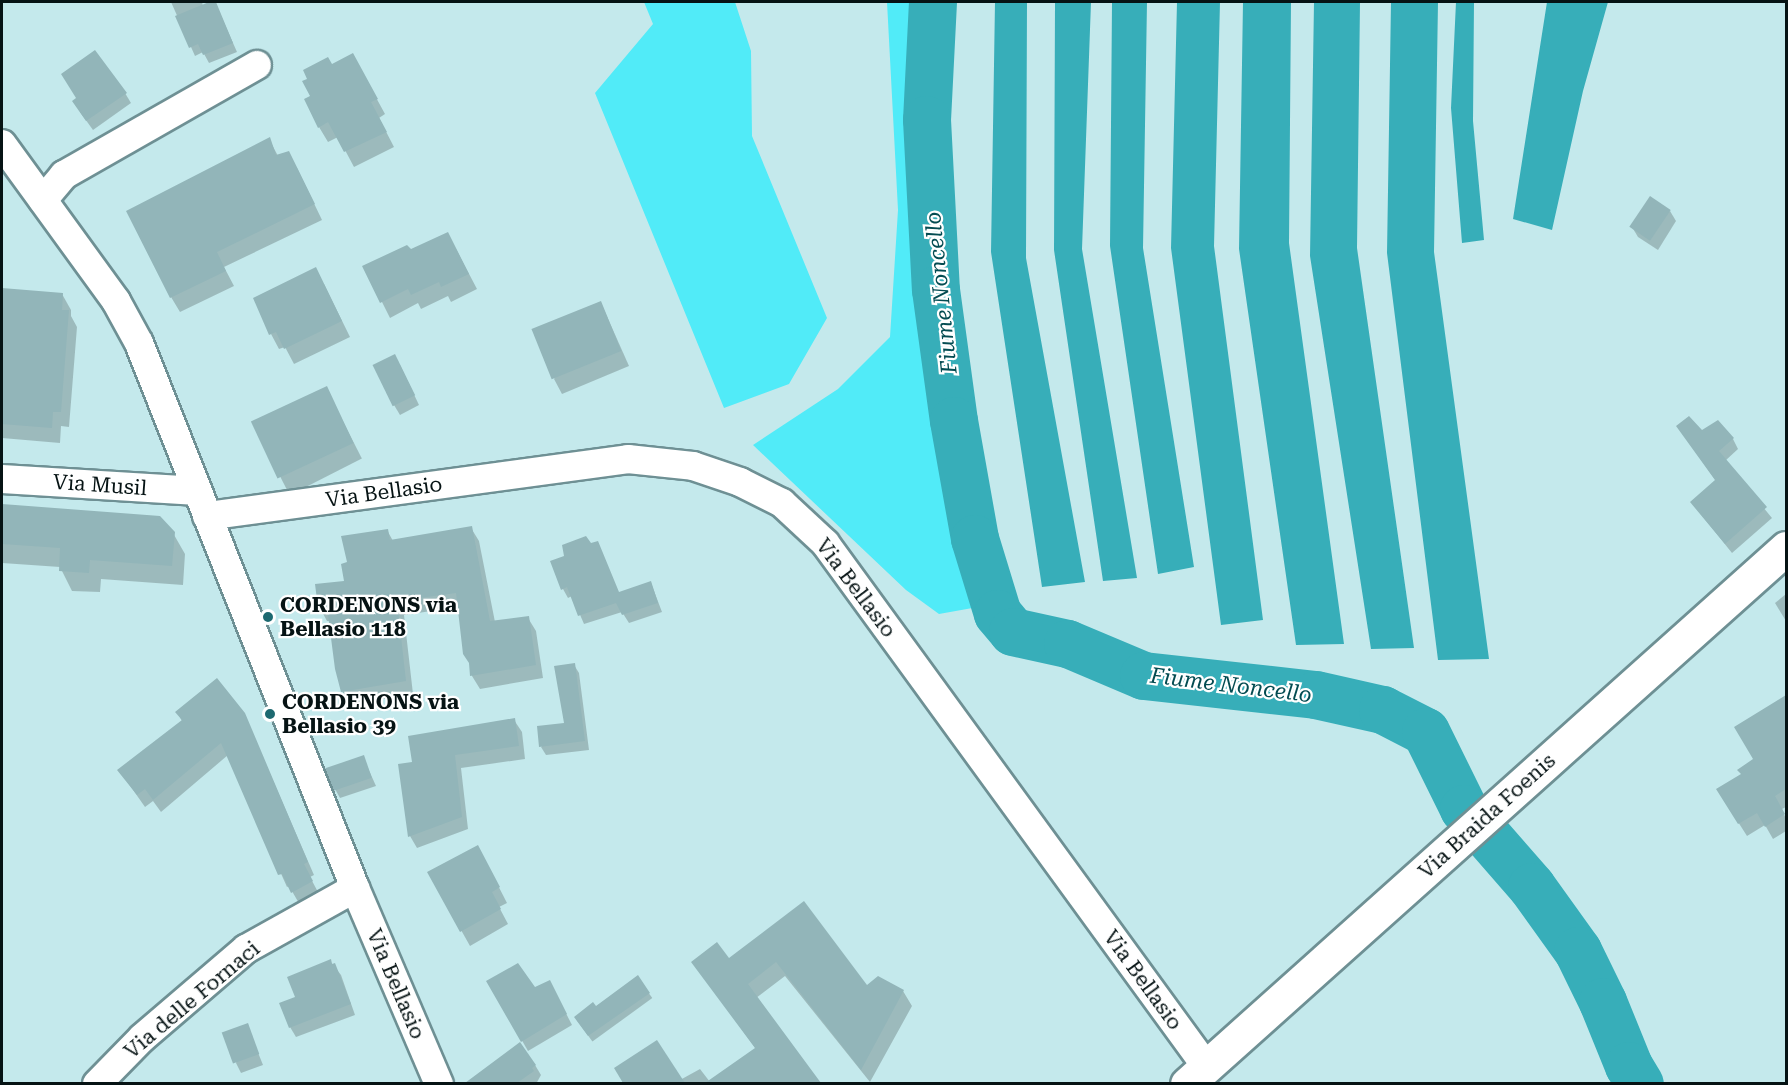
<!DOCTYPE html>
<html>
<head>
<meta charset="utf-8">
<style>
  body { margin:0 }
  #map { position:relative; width:1788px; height:1085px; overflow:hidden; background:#c4e9ec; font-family:"Roboto Serif",serif }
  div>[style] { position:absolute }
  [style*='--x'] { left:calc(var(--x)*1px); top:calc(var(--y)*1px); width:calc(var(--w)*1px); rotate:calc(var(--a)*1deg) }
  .green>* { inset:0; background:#51ebf8 }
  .water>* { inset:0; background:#37aeb9 }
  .shadow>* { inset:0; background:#0003; transform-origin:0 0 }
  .river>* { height:48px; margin:-24px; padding:0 24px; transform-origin:24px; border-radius:24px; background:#37aeb9 }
  .building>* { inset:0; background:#92b5b9; transform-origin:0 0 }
  .roads { filter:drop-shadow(2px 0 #6e9094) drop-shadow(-2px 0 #6e9094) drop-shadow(0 2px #6e9094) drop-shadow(0 -2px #6e9094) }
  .street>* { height:28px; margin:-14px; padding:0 14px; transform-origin:14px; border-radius:14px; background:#fff }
  .secondary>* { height:33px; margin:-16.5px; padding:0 16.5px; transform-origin:16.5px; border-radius:16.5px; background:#fff }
  .dots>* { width:16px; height:16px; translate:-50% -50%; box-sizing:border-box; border:3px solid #fff; border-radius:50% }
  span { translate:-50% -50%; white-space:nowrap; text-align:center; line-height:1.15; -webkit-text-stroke:4.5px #fff; paint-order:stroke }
  .street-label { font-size:21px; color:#061314 }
  .poi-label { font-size:21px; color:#061314; font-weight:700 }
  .left { translate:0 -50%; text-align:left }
  .water-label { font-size:22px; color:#044c52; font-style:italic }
  .frame { position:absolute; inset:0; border:3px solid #061314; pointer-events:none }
</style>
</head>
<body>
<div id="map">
  <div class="green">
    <div style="clip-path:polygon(644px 2px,735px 2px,751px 51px,752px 136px,827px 318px,789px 384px,724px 408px,595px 93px,653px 24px)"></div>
    <div style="clip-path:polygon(887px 2px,933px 2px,927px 120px,936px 290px,954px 421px,975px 539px,987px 583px,978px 607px,939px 614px,906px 590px,753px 445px,838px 389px,890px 337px,898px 210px)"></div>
  </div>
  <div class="water">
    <div style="clip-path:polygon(995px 2px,1027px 2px,1026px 258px,1085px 582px,1042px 587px,991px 252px)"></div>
    <div style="clip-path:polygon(1055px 2px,1091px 2px,1082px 249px,1137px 578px,1103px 581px,1054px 250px)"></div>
    <div style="clip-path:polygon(1112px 2px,1147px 2px,1143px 248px,1194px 567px,1158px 574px,1110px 246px)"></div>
    <div style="clip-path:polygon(1177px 2px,1220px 2px,1214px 246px,1263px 620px,1221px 625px,1171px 248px)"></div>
    <div style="clip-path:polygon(1243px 2px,1291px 2px,1289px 243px,1344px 644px,1296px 645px,1239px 249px)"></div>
    <div style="clip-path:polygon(1314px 2px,1360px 2px,1357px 248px,1414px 648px,1371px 649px,1310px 256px)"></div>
    <div style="clip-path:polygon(1391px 2px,1438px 2px,1434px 252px,1489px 659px,1438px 660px,1387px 253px)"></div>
    <div style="clip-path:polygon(1456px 2px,1474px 2px,1473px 121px,1484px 240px,1462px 243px,1451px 108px)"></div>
    <div style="clip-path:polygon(1547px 2px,1608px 2px,1583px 91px,1552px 230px,1513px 219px)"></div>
  </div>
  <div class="shadow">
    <div style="clip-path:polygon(171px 2px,202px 2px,203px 6px,215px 2px,237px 52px,209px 63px,203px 52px,195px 56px)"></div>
    <div style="clip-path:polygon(361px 70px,385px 114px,379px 118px,394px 147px,354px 167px,338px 137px,328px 142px,319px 127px,312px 96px)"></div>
    <div style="clip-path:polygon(125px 93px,131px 103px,93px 130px,80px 112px)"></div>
    <div style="clip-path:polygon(269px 139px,278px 156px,297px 168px,322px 220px,224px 267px,234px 286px,180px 312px,171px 297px)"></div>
    <div style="clip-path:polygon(1670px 211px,1676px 221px,1658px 250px,1638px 237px,1632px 227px)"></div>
    <div style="clip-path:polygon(456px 249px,477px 289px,451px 302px,448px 296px,421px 309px,418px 303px,390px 318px,364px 266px,410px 251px)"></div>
    <div style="clip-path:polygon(324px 284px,350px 337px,294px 364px,285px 347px,279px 349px,271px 334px)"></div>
    <div style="clip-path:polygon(2px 290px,62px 294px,71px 310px,71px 316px,77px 327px,69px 427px,61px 426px,60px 443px,2px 438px)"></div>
    <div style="clip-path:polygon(601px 303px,629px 366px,562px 394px,554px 379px)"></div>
    <div style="clip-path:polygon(400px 365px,419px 405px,400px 415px,394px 405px)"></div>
    <div style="left:326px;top:388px;width:79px;height:81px;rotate:63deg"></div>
    <div style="clip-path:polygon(1678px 427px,1733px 439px,1738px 449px,1725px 461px,1772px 518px,1732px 553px,1691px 502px,1716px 481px)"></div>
    <div style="clip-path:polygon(2px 506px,159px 517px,173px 533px,185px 554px,183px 585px,101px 579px,100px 592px,72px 591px,60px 567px,2px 563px)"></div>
    <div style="clip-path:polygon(471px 528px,479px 541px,495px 622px,528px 618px,536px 631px,543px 678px,480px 689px,472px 676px,459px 607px,404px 615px,413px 694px,350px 705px,342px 691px,330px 621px,327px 621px,320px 608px,316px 585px,346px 582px,349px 564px,387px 530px,393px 541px)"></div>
    <div style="clip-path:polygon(552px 562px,619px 593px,651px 583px,662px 612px,629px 623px,622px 612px,584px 624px,572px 596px,568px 598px,563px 589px)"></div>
    <div style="clip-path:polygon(1786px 594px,1786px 621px,1775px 603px)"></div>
    <div style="clip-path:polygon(574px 665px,579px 673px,589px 750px,546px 755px,541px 747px,566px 724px)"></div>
    <div style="clip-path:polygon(1786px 697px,1786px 807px,1782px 809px,1786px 819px,1786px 831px,1773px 839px,1765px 825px,1747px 836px,1726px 803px,1755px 760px,1736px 728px)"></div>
    <div style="clip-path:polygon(177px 712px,244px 714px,314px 875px,310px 877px,319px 894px,300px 905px,289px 886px,287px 887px,228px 755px,161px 812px,153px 801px,145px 807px,119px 770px,182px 721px)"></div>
    <div style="clip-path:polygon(514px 720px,522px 732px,525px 759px,461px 768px,468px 829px,417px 848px,410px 836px,414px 763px)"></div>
    <div style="clip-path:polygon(363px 757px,376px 786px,340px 798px,335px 789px)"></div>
    <div style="clip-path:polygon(486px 862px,507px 903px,499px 907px,508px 924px,470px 946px,429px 873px)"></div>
    <div style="clip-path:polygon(803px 903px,867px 987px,878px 978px,903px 991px,912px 1006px,870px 1082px,785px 976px,756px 998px,819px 1084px,624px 1084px,616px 1069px,680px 1080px,700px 1069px,710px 1082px,756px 1049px,693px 962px,728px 960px)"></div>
    <div style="clip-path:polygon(330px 961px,341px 975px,355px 1015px,296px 1037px,290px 1027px,297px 998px)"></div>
    <div style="left:637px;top:977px;width:26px;height:74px;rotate:54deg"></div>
    <div style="clip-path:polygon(488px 981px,555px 992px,572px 1025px,528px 1051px)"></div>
    <div style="clip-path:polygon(247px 1025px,263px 1065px,241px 1073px,236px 1063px)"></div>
    <div style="clip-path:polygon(535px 1065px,541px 1075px,536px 1084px,470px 1082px)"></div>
  </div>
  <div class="river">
    <div style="--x:933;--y:2;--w:118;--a:92.9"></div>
    <div style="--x:927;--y:120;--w:170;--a:87"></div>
    <div style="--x:936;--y:290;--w:132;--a:82.2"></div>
    <div style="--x:954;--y:421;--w:120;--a:79.9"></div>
    <div style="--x:975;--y:539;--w:78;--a:73"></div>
    <div style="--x:998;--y:614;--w:23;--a:50"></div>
    <div style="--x:1013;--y:632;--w:56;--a:12.3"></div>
    <div style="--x:1068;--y:644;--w:82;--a:22.8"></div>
    <div style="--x:1144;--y:676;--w:173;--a:6.3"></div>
    <div style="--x:1316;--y:695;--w:69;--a:12.6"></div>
    <div style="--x:1383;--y:710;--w:48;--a:27.1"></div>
    <div style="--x:1426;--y:732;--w:86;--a:63.7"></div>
    <div style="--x:1464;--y:809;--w:103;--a:48.9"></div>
    <div style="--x:1532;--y:887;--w:79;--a:54.3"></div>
    <div style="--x:1578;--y:951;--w:57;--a:63.9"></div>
    <div style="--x:1603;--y:1002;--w:69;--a:67.9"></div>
    <div style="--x:1629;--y:1066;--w:21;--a:59"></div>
  </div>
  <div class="building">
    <div style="clip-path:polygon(209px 2px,216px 2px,233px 43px,203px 55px,198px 44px,189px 48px,175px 16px)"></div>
    <div style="clip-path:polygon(95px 50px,127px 93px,86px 121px,72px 101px,76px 98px,61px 74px)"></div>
    <div style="clip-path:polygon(353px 53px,378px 99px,371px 102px,387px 132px,344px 152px,328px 122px,318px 128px,304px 99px,310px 96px,302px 81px,307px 79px,303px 70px,328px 57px,332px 64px)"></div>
    <div style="clip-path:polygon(270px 137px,276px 155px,289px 151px,315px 204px,217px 252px,226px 271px,170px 298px,126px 211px)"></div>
    <div style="left:1650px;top:196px;width:25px;height:37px;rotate:34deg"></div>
    <div style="clip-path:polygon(448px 232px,469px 274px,441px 287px,439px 282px,411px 295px,408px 289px,380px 303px,362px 266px,407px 245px,411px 249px)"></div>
    <div style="clip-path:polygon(316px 267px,342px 321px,284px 349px,276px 332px,269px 335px,253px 298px)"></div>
    <div style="clip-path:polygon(2px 288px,63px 293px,62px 310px,69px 310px,61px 412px,53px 412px,52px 428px,2px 424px)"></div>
    <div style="left:601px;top:301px;width:54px;height:75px;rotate:68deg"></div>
    <div style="left:395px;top:354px;width:46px;height:25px;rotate:64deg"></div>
    <div style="left:327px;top:386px;width:63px;height:84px;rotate:65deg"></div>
    <div style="clip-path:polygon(1689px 416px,1702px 430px,1718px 420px,1734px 438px,1719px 451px,1767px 507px,1725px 544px,1690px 502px,1715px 480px,1676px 426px)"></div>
    <div style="clip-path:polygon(2px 504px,160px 516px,175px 532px,172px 566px,90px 560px,89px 573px,59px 571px,60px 548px,2px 544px)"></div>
    <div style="clip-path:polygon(472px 526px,490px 621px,529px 616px,536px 665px,470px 676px,469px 663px,463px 654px,456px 593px,397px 601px,406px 681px,341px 692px,335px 669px,327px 607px,318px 608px,315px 584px,344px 581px,341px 564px,347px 562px,341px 536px,388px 529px,390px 540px)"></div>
    <div style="clip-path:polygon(586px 536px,591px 543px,598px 541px,619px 592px,651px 581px,658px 603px,622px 615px,616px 603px,578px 616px,567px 587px,561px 590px,550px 561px,564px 556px,562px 545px)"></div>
    <div style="clip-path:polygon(575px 663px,585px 741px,539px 747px,537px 726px,564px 723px,554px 666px)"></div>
    <div style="clip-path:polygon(217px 678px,245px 713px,308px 862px,304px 864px,313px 881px,291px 893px,282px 874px,278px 875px,221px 743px,153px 800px,145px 789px,137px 795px,117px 770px,182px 720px,175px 712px)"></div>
    <div style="clip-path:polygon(1786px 695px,1786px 789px,1775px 796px,1785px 814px,1765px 827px,1757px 813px,1738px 824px,1716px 789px,1741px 774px,1737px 770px,1753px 759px,1734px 727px)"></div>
    <div style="clip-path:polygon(515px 718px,519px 746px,455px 755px,462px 817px,408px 837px,398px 764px,412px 762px,408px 736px)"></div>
    <div style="left:364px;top:755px;width:24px;height:41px;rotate:71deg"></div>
    <div style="clip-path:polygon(478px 845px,500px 887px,492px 892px,501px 909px,460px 932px,427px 872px)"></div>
    <div style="clip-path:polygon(804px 901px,867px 985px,878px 976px,904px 990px,861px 1070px,776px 962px,748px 984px,821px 1083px,705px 1083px,755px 1048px,691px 962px,717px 942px,729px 958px)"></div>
    <div style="clip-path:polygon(331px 959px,332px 964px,335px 963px,351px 1004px,289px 1028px,279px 1003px,295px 997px,287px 977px)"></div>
    <div style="clip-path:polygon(518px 963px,535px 987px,550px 980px,567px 1014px,521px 1042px,486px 981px)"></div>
    <div style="clip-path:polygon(638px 975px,650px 993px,588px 1036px,574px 1017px,593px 1002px,596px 1006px)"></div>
    <div style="left:248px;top:1023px;width:33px;height:28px;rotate:70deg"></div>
    <div style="clip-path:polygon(657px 1040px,685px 1083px,623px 1083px,614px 1068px)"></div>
    <div style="clip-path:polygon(520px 1042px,536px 1065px,532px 1068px,534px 1071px,517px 1083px,465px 1083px)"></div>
  </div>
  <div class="roads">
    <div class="street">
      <div style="--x:2;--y:144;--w:194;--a:54"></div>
      <div style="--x:116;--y:301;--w:48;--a:61.3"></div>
      <div style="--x:139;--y:343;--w:586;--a:68.38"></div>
      <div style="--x:355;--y:888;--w:213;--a:66.8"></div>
      <div style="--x:43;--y:200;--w:33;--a:-50"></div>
      <div style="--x:64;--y:175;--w:222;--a:-29.7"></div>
      <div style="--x:2;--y:479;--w:196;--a:3.5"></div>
      <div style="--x:207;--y:516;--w:425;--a:-7.7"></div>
      <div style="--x:628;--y:459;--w:65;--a:6.1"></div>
      <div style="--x:693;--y:466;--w:50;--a:18.8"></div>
      <div style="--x:740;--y:482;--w:47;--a:26.6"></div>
      <div style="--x:782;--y:503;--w:59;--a:42.9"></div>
      <div style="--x:825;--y:543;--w:647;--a:53.93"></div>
      <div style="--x:97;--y:1084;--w:64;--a:-45.6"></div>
      <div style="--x:142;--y:1038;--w:137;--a:-40.6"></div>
      <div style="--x:246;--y:949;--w:125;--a:-29.2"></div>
    </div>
    <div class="secondary">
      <div style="--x:1187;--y:1084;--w:804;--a:-41.82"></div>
    </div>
  </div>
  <div class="dots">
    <div style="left:268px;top:617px;background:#1d6970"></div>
    <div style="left:270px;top:714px;background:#1d6970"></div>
  </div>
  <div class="street-label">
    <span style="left:100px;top:485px;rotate:4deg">Via Musil</span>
    <span style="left:384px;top:492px;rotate:-8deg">Via Bellasio</span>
    <span style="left:856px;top:588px;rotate:53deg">Via Bellasio</span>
    <span style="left:1487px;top:816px;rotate:-42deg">Via Braida Foenis</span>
    <span style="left:1143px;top:980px;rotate:54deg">Via Bellasio</span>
    <span style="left:396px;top:984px;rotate:67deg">Via Bellasio</span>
    <span style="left:192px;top:1000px;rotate:-40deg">Via delle Fornaci</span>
  </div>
  <div class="poi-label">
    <span class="left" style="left:280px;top:617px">CORDENONS via<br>Bellasio 118</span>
    <span class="left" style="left:282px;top:714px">CORDENONS via<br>Bellasio 39</span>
  </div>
  <div class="water-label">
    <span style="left:941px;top:293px;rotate:-96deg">Fiume Noncello</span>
    <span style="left:1231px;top:685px;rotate:7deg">Fiume Noncello</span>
  </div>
  <div class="frame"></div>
</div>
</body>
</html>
